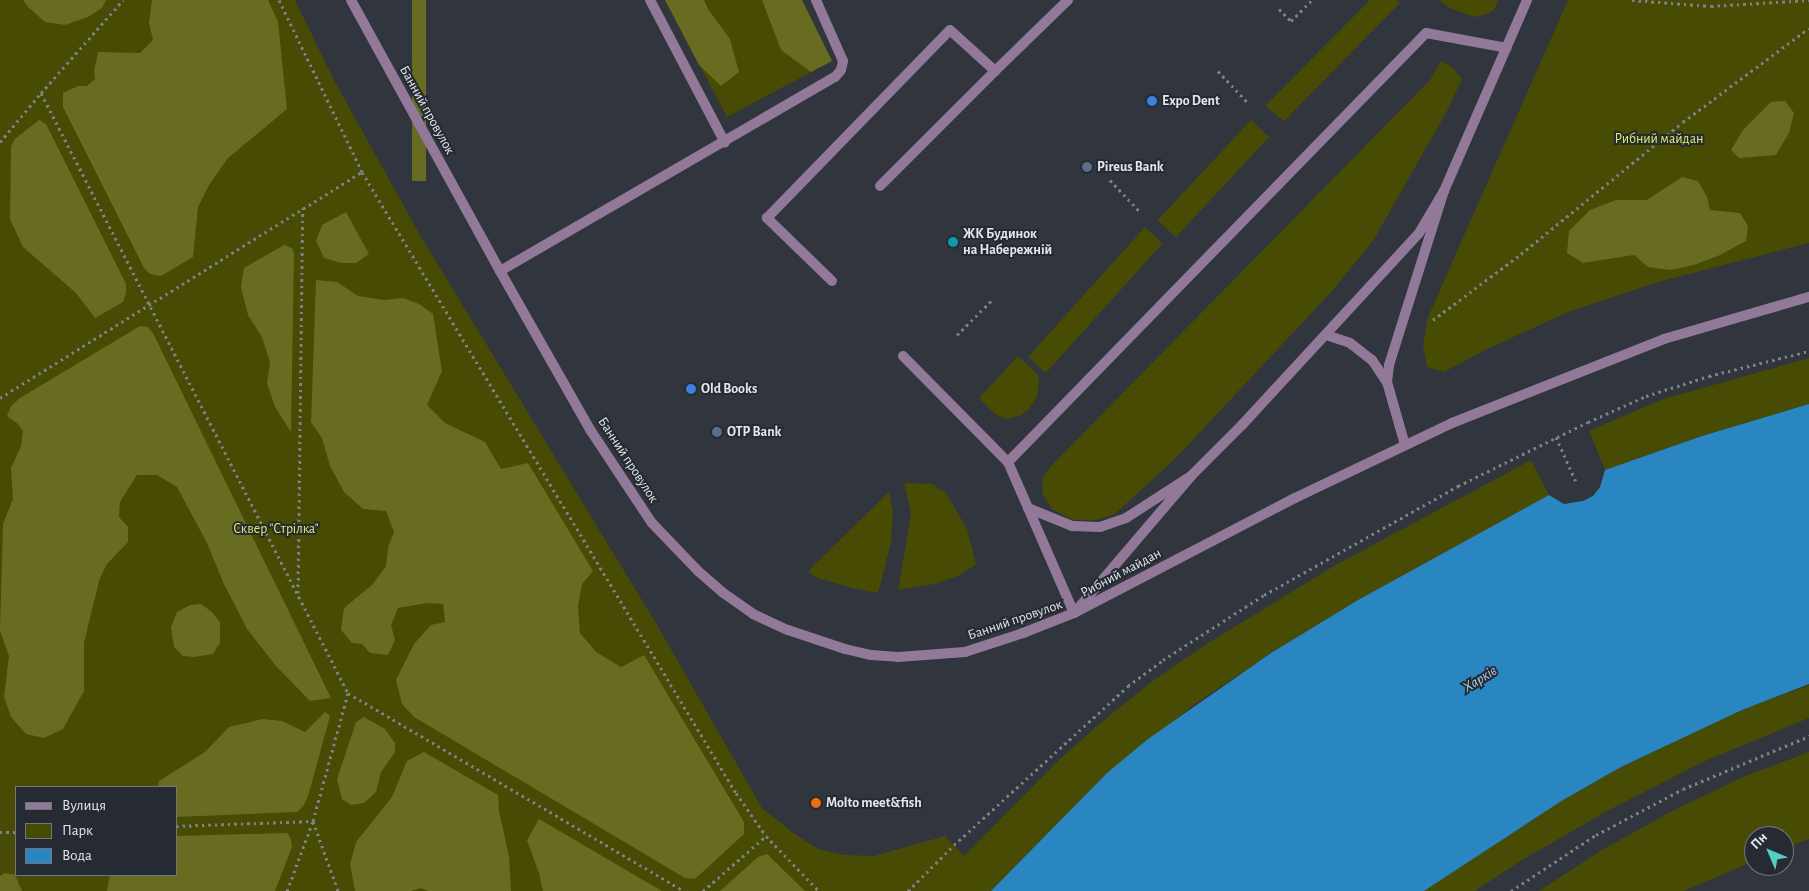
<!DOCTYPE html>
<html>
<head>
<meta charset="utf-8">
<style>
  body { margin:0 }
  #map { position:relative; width:1809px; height:891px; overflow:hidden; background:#30353e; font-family:"Alegreya Sans",sans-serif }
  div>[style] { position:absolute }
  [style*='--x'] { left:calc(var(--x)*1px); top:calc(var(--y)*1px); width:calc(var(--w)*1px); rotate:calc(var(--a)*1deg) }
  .green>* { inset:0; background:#474b03; transform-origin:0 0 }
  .forest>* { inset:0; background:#676c20; transform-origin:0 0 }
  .water>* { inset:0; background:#2986c0 }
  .path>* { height:3px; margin-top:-1.5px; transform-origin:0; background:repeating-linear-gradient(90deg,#7d8189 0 2.5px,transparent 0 6.5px) }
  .service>* { height:10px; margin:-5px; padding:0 5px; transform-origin:5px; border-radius:5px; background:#927999 }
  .minor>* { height:10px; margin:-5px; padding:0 5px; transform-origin:5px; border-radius:5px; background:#927999 }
  .tertiary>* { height:10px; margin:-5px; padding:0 5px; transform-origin:5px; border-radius:5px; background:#927999 }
  .dots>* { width:14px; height:14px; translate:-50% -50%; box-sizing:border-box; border:2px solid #262b33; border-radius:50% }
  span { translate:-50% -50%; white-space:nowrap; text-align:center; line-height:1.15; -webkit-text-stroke:4px #262b33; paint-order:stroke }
  .poi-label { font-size:14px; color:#e3e7ec; font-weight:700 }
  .left { translate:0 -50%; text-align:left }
  .street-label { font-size:14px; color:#e3e7ec }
  .park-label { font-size:14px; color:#e0eb6a }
  .water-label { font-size:15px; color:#a7d0ee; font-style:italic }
  .legend { position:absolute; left:15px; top:786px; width:162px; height:90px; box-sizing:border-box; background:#262b33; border:1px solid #72767d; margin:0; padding:6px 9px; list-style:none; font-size:15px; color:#e3e7ec }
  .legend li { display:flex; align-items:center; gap:10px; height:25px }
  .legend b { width:25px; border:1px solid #72767d }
  .north { position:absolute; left:1744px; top:826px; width:50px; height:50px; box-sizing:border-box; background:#262b33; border:1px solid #72767d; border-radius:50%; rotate:315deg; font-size:14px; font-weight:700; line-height:20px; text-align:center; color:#e3e7ec }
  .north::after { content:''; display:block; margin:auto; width:18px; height:22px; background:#55cec4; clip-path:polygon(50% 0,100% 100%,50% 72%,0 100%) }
</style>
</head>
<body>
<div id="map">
  <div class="green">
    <div style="clip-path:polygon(evenodd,0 0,295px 0,334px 80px,420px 235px,657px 625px,762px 808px,792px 832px,818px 849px,844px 855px,874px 856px,945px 836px,964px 856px,1059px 760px,1097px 726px,1150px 683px,1202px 647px,1334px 566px,1531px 460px,1549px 495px,1358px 600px,1271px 653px,1198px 702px,1107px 773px,991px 891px,0 891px,0 0,16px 787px,176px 787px,176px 875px,16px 875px,16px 787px)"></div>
    <div style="clip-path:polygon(665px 0,802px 0,832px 61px,727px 117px)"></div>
    <div style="clip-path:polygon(1370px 0,1397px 0,1400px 3px,1284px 121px,1265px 106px)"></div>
    <div style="clip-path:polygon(1439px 0,1498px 0,1494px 10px,1484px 15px,1474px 17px,1450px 8px)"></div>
    <div style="clip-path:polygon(1568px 0,1809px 0,1809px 243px,1658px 282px,1568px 312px,1485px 350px,1444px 372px,1427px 367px,1423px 345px,1428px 317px)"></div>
    <div style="clip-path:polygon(1441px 61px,1453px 68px,1462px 79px,1446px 113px,1373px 241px,1333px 290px,1176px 458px,1115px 514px,1096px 520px,1073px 520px,1052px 509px,1043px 495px,1042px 479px,1050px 467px,1430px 80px)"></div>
    <div style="left:1251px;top:120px;width:25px;height:137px;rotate:43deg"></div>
    <div style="left:1145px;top:227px;width:24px;height:175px;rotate:42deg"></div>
    <div style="clip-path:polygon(1018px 356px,1037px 374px,1039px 382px,1037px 397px,1030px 408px,1020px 416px,1005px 419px,995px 414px,979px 398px)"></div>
    <div style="clip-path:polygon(1809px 358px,1809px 404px,1702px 436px,1605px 470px,1589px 431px,1663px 399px)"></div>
    <div style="clip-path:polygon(904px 483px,933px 484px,947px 494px,967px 529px,976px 564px,960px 575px,935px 584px,898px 590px,911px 514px)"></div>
    <div style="clip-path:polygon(889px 492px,893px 512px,891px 543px,878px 593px,848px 587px,815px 577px,808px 571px)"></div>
    <div style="clip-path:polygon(1809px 685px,1809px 718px,1703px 762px,1607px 811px,1519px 862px,1475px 891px,1424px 891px,1563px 800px,1621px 767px,1742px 710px)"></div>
    <div style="clip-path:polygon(1809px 752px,1809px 839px,1784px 849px,1784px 836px,1754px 836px,1754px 861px,1684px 891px,1539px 891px,1600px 851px,1672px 811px,1745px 776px)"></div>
  </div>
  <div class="forest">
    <div style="clip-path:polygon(23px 0,106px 0,102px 8px,88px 17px,65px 25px,45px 22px,28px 7px)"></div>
    <div style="clip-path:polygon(152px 0,268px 0,278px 22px,287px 109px,228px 158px,209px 185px,198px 207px,193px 257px,161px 276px,150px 274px,144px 268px,63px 107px,63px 93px,78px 86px,87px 86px,95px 79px,94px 71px,98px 52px,140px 53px,153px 40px,149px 23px)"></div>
    <div style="left:412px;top:0;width:14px;height:181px"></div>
    <div style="clip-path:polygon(665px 0,704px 0,708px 9px,730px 39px,739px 72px,721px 86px,699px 65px)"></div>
    <div style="clip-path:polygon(762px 0,802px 0,832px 61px,811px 72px,781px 50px)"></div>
    <div style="clip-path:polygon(1785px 101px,1794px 113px,1789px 133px,1776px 155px,1739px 158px,1731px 150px,1743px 130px,1771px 102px)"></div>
    <div style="clip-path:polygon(39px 120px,46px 124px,126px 284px,126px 293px,123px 302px,95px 318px,76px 293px,23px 247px,10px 219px,11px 146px,15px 139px)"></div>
    <div style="clip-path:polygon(1682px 177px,1698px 181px,1707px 197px,1710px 210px,1740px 213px,1748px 226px,1746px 241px,1720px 255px,1694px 265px,1670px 270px,1648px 267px,1634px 255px,1583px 263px,1567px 253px,1569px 231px,1590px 210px,1616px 200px,1647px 200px)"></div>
    <div style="clip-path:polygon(346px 212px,369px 254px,356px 263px,341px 263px,324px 258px,316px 241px,322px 225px)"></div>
    <div style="clip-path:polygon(284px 245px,292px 248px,294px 253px,291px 432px,275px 407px,267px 383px,270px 362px,262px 337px,248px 315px,241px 287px,244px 268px)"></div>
    <div style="clip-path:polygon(316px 280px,337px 282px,358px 296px,384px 300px,403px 298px,419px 304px,433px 314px,442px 371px,427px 405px,445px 423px,485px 442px,501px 469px,528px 463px,593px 571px,582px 584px,578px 606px,580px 633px,596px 652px,621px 667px,644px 655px,744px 822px,744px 834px,695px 879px,685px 878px,414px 717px,402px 704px,396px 680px,414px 644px,431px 625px,445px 622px,443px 604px,427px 603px,398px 608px,391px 625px,395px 640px,388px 655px,370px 653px,362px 644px,352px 643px,341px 630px,344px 608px,373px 584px,386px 566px,388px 548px,394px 532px,386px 511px,363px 509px,344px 492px,330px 466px,322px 438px,311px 422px)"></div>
    <div style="clip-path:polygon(140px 326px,148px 327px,153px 333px,331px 698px,310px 701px,276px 666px,247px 629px,223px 582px,207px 543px,177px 487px,157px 475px,137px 475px,120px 502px,119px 517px,128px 527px,128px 542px,107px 564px,100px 578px,93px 606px,84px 643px,84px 691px,63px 729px,44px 738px,26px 734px,11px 717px,4px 697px,9px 656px,0 631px,3px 524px,13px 499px,11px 468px,21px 446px,23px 431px,18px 424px,7px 416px,11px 406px,20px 398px)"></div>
    <div style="clip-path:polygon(201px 604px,212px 612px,220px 622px,220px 643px,213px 654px,194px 657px,183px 656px,174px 647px,171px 627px,177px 612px,190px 605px)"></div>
    <div style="clip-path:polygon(325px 712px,330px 716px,309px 793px,304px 805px,297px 812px,176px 817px,176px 787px,158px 787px,159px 781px,205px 752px,229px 727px,263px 719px,282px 721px,305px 732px)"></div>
    <div style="clip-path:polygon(364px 717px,385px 729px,395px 743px,395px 752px,381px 772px,376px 792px,364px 803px,351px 805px,342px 799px,337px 779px,356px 722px)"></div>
    <div style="clip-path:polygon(424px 752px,498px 795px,499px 811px,509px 856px,511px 891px,428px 891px,421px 888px,411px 891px,355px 891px,350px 864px,356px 842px,392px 797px,407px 761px)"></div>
    <div style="clip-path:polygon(539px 819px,662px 891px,543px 891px,539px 873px,527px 840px)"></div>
    <div style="clip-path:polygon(287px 833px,291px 839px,292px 847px,275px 891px,107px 891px,110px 875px,176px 875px,176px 836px)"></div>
    <div style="clip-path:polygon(767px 854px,805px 891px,720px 891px,758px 857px)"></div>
    <div style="clip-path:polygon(5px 873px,15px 875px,22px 891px,0 891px,0 876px)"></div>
  </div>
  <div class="water">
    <div style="clip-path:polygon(1809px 404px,1809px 684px,1742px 710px,1621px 767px,1563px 800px,1424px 891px,991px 891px,1107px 773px,1148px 739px,1271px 653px,1358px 600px,1549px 495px,1564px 504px,1583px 501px,1593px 496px,1600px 487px,1605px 470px,1702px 436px)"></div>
  </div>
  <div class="path">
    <div style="--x:279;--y:0;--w:191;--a:64.2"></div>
    <div style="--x:362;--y:172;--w:725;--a:58.94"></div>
    <div style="--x:736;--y:793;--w:52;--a:55.1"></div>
    <div style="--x:766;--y:836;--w:76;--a:46.1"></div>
    <div style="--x:1632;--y:0;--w:79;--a:4.3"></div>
    <div style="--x:1711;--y:6;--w:98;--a:-3.5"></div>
    <div style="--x:1279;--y:9;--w:17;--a:45"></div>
    <div style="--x:1291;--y:21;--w:30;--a:-45"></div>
    <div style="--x:1218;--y:71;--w:44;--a:46.8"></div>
    <div style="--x:41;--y:93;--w:124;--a:-48.6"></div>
    <div style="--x:0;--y:142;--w:64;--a:-50.1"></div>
    <div style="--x:41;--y:93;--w:674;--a:62.9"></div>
    <div style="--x:348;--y:693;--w:390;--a:30.5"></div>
    <div style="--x:1110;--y:180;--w:44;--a:46.8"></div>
    <div style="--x:1433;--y:320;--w:110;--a:-36.9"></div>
    <div style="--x:1521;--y:254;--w:209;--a:-39.2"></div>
    <div style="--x:1683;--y:122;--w:157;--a:-36.7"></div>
    <div style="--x:957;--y:335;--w:51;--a:-45"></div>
    <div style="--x:0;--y:398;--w:427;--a:-32"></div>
    <div style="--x:1556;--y:437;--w:51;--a:65.9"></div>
    <div style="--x:298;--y:593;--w:385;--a:-89.3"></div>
    <div style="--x:176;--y:826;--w:137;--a:-2.1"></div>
    <div style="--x:313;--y:821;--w:74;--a:70.3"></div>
    <div style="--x:0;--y:832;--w:16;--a:0"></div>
    <div style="--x:287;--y:891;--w:75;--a:-69.6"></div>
    <div style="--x:313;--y:821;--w:133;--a:-74.7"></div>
    <div style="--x:703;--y:891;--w:84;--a:-41.1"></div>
    <div style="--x:908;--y:891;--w:65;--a:-45"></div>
    <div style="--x:954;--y:845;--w:236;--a:-42.4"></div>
    <div style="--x:1128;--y:686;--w:44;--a:-36.6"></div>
    <div style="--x:1163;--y:660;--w:120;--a:-32.8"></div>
    <div style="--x:1264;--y:595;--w:223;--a:-29.3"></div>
    <div style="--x:1458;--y:486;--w:145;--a:-26.2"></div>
    <div style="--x:1588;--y:422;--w:64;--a:-24.1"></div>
    <div style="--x:1646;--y:396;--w:66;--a:-17.6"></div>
    <div style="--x:1709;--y:376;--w:103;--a:-14"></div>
    <div style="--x:1511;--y:891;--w:102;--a:-33.4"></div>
    <div style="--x:1596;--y:835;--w:98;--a:-27.9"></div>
    <div style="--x:1683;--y:789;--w:137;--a:-22.8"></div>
  </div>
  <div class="service">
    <div style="--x:650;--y:0;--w:161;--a:62.3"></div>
    <div style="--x:880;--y:186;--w:163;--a:-45"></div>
    <div style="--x:500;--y:271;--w:387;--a:-30.1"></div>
    <div style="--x:835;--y:77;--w:9;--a:-49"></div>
    <div style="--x:841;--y:70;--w:9;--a:-77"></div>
    <div style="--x:843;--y:61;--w:67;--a:-113.9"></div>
    <div style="--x:832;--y:281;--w:91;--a:-135.9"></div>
    <div style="--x:767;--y:218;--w:262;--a:-45.8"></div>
    <div style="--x:950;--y:30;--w:61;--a:42.3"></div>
    <div style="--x:995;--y:71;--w:102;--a:-44.2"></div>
    <div style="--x:903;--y:356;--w:149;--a:45.3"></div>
    <div style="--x:1008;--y:462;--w:165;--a:66.4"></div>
    <div style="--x:1008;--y:462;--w:599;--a:-45.74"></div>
    <div style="--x:1426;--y:33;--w:82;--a:10.5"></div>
  </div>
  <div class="minor">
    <div style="--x:1075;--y:612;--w:179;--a:-49.5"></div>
    <div style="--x:1191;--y:476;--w:72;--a:-45"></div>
    <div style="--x:1242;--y:425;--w:261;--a:-47.3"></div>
    <div style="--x:1419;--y:233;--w:49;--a:-59.2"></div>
    <div style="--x:1444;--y:191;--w:208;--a:-66.5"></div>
  </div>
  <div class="tertiary">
    <div style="--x:351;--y:0;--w:309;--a:61.2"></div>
    <div style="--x:500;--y:271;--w:184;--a:60.4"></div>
    <div style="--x:591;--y:431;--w:110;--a:56.5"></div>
    <div style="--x:652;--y:523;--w:66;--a:46.2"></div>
    <div style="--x:698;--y:571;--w:32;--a:41"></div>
    <div style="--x:722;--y:592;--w:38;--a:35"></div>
    <div style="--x:753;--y:614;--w:38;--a:25"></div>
    <div style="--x:788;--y:630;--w:60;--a:18.4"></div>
    <div style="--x:845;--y:649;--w:27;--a:13"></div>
    <div style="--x:871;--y:655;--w:27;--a:4"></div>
    <div style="--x:898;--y:657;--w:67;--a:-4.3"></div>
    <div style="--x:965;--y:652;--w:61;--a:-18.1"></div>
    <div style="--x:1023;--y:633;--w:55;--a:-21.4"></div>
    <div style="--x:1074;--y:613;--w:249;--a:-27.5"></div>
    <div style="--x:1295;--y:498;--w:174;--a:-25.5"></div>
    <div style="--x:1452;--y:423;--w:228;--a:-21.6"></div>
    <div style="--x:1664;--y:339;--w:151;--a:-16.2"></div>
    <div style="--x:1326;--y:335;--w:25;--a:18"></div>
    <div style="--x:1350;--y:343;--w:28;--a:38"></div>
    <div style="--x:1372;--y:360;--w:27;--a:56"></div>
    <div style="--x:1405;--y:445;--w:66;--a:-105.9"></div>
    <div style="--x:1387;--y:382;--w:17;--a:-83"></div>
    <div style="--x:1389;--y:365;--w:182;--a:-72.5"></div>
    <div style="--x:1028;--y:508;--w:48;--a:22.2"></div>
    <div style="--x:1072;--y:526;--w:28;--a:2"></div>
    <div style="--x:1100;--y:527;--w:28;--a:-19"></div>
    <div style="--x:1126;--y:518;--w:77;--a:-32.9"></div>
  </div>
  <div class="dots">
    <div style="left:1152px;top:101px;background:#3f7fe0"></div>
    <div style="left:1087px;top:167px;background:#5c6f8a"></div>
    <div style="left:953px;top:242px;background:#0f9aa8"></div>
    <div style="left:691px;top:389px;background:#3f7fe0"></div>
    <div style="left:717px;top:432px;background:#5c6f8a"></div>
    <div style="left:816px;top:803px;background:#e8710a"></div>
  </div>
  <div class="poi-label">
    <span class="left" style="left:1162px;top:101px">Expo Dent</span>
    <span class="left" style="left:1097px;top:167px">Pireus Bank</span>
    <span class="left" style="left:963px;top:242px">ЖК Будинок<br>на Набережній</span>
    <span class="left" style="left:701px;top:389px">Old Books</span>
    <span class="left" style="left:727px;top:432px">OTP Bank</span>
    <span class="left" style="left:826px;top:803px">Molto meet&amp;fish</span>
  </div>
  <div class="street-label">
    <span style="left:427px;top:110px;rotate:61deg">Банний провулок</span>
    <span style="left:628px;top:460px;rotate:57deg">Банний провулок</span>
    <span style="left:1121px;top:573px;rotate:-28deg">Рибний майдан</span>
    <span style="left:1015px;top:620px;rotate:-19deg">Банний провулок</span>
  </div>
  <div class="park-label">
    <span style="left:1659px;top:139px">Рибний майдан</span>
    <span style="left:276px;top:529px">Сквер "Стрілка"</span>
  </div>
  <div class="water-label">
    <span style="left:1480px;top:679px;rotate:-32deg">Харків</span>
  </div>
  <ul class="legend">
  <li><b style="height:6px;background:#927999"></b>Вулиця</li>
  <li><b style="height:14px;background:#474b03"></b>Парк</li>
  <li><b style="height:14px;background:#2986c0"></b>Вода</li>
  </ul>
  <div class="north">Пн</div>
</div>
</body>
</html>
